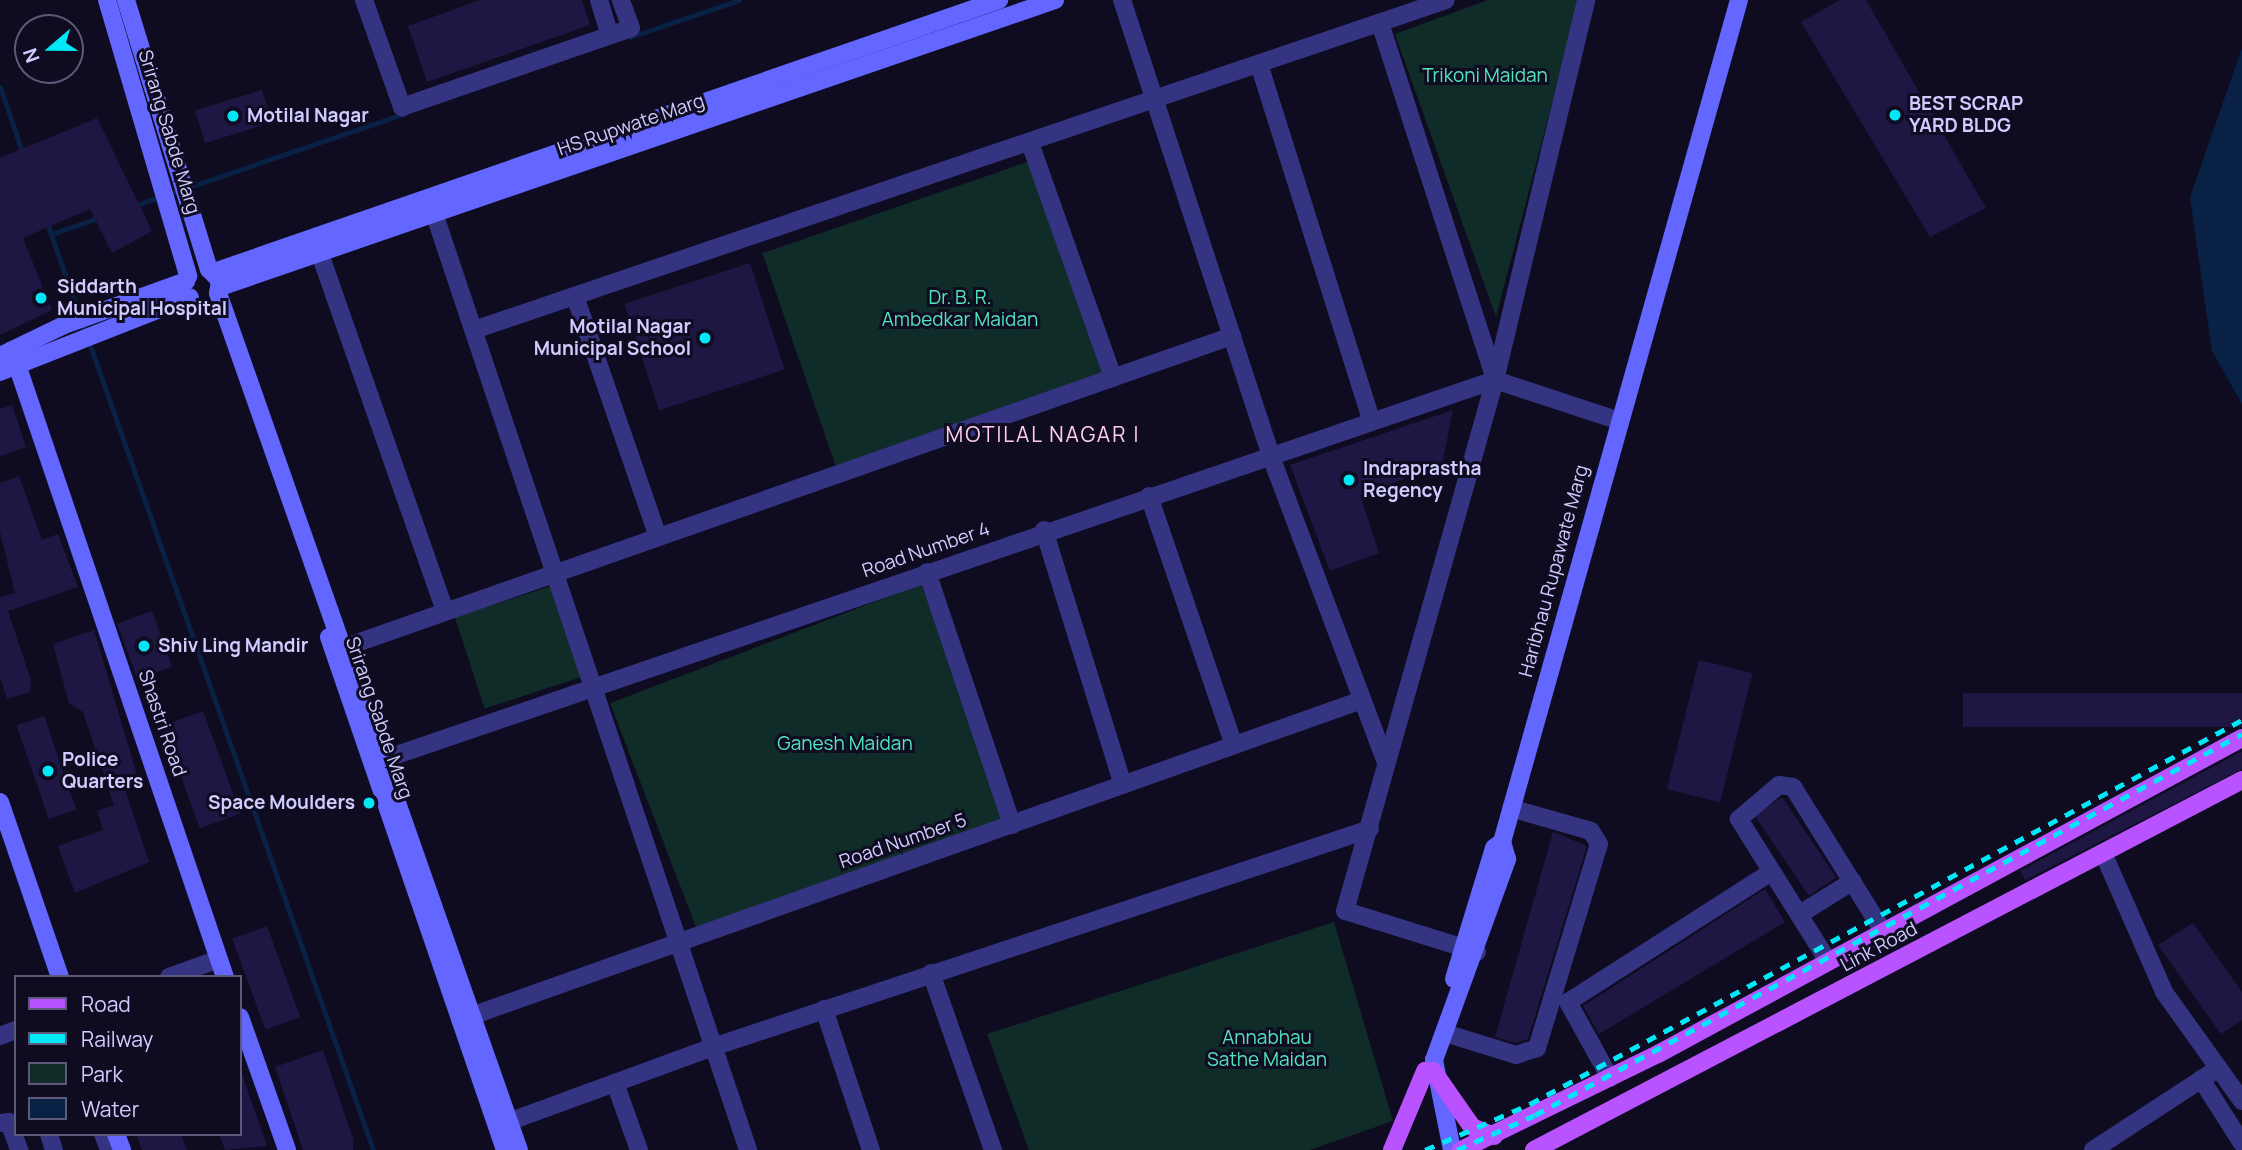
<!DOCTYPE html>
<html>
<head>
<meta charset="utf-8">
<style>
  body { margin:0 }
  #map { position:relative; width:2242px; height:1150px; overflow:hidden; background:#0f0c21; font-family:Manrope,sans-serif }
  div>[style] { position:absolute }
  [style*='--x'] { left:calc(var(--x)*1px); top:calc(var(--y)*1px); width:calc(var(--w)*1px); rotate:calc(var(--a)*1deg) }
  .green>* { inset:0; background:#0f2c29; transform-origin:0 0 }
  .water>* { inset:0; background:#082144 }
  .stream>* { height:5px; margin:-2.5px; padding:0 2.5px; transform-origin:2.5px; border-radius:2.5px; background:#082144 }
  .building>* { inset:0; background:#1e1743; transform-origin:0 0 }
  .street>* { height:18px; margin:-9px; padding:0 9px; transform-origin:9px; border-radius:9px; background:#343483 }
  .secondary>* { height:18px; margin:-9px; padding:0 9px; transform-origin:9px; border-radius:9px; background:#6366ff }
  .primary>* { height:18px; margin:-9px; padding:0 9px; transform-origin:9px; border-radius:9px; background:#b853ff }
  .rail>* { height:5px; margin-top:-2.5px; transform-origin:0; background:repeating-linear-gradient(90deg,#00e8f7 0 10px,transparent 0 19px) }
  .dots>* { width:19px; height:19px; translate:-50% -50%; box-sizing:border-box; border:4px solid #0f0c21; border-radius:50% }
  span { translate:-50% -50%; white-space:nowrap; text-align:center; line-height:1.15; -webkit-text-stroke:6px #0f0c21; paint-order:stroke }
  .park-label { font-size:19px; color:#52e5bb }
  .poi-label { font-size:19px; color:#d0ccff; font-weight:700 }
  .left { translate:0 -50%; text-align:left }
  .right { translate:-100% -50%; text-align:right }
  .street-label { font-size:19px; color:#d0ccff }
  .neighbourhood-label { font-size:21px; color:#ffceef; letter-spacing:2px }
  .legend { position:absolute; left:14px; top:975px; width:228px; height:161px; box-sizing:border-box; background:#0f0c21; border:2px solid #5c597a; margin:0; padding:9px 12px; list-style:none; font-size:21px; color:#d0ccff }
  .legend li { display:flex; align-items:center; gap:14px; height:35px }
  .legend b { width:35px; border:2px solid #5c597a }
  .north { position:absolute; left:14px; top:14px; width:70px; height:70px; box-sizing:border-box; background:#0f0c21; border:2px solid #5c597a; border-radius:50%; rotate:250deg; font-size:19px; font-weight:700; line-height:28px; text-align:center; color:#d0ccff }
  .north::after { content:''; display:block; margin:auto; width:24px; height:32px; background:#00e8f7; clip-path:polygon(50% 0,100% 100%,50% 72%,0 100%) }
</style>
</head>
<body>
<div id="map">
  <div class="green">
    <div style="clip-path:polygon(1488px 0,1579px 0,1496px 317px,1395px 34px)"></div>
    <div style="left:1030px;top:161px;width:232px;height:283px;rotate:71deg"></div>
    <div style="left:921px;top:584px;width:256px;height:333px;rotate:69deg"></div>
    <div style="left:551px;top:586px;width:96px;height:101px;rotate:72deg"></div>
    <div style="clip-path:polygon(1334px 922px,1393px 1121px,1310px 1150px,1029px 1150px,987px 1034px)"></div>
  </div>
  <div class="water">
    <div style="clip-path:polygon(2242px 48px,2242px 404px,2212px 351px,2190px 197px)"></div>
  </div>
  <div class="stream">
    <div style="--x:630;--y:37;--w:115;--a:-18.7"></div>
    <div style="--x:0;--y:87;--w:71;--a:71.1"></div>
    <div style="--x:133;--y:206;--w:288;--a:-18.8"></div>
    <div style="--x:47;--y:223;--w:983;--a:70.62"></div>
    <div style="--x:51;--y:234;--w:53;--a:-18.8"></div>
  </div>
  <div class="building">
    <div style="clip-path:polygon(480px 0,582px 0,590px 25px,427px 82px,408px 26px)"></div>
    <div style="clip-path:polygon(1840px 0,1866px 0,1986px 208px,1930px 237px,1801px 22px)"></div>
    <div style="left:262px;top:90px;width:34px;height:70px;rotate:73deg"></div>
    <div style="clip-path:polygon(97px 118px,152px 231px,112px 253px,90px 209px,23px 238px,52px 310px,0 335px,0 158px)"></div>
    <div style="left:750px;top:263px;width:112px;height:132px;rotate:72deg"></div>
    <div style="clip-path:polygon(12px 405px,26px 447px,0 456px,0 409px)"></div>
    <div style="clip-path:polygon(1453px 410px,1442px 465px,1360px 495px,1379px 553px,1330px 571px,1290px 465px)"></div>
    <div style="clip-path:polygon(19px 476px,42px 540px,58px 534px,78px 587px,8px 611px,31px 680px,30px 692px,7px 699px,0 677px,0 597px,15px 593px,0 532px,0 483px)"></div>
    <div style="left:152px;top:611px;width:59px;height:37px;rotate:70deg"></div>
    <div style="clip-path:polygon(94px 630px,137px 775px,122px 780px,149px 862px,75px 893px,58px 846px,103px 830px,97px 811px,114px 805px,83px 712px,69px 703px,53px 644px)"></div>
    <div style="left:1699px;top:660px;width:55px;height:133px;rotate:14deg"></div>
    <div style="left:2242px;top:693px;width:34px;height:279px;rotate:90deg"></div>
    <div style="left:203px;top:711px;width:109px;height:43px;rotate:70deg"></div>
    <div style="left:44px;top:716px;width:99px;height:29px;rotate:71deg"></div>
    <div style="clip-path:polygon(2242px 751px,2242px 769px,2025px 880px,2020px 871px)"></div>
    <div style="left:1782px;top:797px;width:97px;height:33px;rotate:56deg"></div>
    <div style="clip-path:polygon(1553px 832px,1587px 846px,1528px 1039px,1516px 1043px,1495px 1037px)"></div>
    <div style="clip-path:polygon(1765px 889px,1785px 922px,1599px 1034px,1583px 1006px)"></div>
    <div style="clip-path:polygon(2193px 923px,2242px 992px,2242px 1020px,2221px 1034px,2158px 945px)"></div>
    <div style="left:267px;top:926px;width:97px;height:37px;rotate:70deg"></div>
    <div style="clip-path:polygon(323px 1050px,353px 1139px,353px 1150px,303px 1150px,275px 1067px)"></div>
    <div style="clip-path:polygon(242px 1074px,267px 1146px,225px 1150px,219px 1134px,240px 1134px)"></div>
    <div style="clip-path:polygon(136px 1134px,181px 1134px,187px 1150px,142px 1150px)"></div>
  </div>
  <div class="street">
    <div style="--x:364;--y:0;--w:114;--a:70.4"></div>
    <div style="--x:402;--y:107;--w:242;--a:-19"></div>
    <div style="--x:631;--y:28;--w:30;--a:-110"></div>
    <div style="--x:599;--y:0;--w:37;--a:73"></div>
    <div style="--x:1122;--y:0;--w:478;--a:71.9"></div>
    <div style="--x:1270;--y:454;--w:329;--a:69.4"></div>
    <div style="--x:1380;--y:23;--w:375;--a:72.1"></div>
    <div style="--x:1259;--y:64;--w:370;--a:72.5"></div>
    <div style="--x:1030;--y:143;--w:249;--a:70.5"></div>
    <div style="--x:430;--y:201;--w:1001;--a:71.47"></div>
    <div style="--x:320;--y:254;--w:378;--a:70.7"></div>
    <div style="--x:575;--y:296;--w:255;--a:71"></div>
    <div style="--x:474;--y:330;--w:1026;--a:-18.75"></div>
    <div style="--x:1495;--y:380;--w:128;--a:18.2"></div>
    <div style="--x:1149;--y:496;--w:263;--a:71.2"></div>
    <div style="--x:1044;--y:530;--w:267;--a:72.8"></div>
    <div style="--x:927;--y:572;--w:267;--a:71.4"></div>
    <div style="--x:334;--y:651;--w:952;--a:-19.33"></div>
    <div style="--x:373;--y:763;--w:1186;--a:-18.85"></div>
    <div style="--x:2104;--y:855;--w:150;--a:66.3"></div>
    <div style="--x:2164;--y:992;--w:134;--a:54.4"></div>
    <div style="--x:1800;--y:914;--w:62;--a:-31.9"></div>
    <div style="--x:1477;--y:952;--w:138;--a:-162.7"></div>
    <div style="--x:1345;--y:911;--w:552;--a:-74.23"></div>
    <div style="--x:1495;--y:380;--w:391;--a:-76.5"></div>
    <div style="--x:1828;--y:961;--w:168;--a:-122.1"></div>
    <div style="--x:1739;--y:819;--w:52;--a:-40.4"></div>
    <div style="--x:1779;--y:785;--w:14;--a:8"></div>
    <div style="--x:1793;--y:787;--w:170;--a:58"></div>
    <div style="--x:931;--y:973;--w:188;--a:70.7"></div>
    <div style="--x:169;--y:977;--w:53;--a:-19.8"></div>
    <div style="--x:824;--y:1009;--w:149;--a:71.6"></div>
    <div style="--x:460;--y:1020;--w:954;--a:-19.54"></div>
    <div style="--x:1445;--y:1033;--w:74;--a:17.2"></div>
    <div style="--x:1516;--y:1055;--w:22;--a:-18"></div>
    <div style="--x:1537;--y:1048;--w:213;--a:-73.1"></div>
    <div style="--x:1599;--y:844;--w:15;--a:-122"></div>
    <div style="--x:1591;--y:831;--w:83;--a:-164"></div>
    <div style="--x:0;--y:1036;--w:17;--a:-21"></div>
    <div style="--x:1610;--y:1078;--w:87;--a:-118.9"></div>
    <div style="--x:1568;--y:1002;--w:241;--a:-32.6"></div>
    <div style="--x:2201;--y:1079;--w:76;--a:57.4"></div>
    <div style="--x:615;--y:1083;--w:71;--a:70.3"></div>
    <div style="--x:0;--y:1123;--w:9;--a:-6"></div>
    <div style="--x:9;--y:1122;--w:30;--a:70"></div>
    <div style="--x:497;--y:1126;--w:230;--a:-20.1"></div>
    <div style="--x:713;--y:1047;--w:692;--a:-18.36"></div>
    <div style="--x:49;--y:1134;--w:17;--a:73"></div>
    <div style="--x:103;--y:1134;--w:17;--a:69"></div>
    <div style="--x:2093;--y:1150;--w:150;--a:-33.1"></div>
  </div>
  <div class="secondary">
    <div style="--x:107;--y:0;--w:288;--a:73.6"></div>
    <div style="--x:126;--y:0;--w:282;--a:72.9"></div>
    <div style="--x:209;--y:269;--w:16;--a:47"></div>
    <div style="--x:220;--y:281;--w:12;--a:99"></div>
    <div style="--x:218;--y:293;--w:908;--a:70.65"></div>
    <div style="--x:214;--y:272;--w:831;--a:-19.11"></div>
    <div style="--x:220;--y:287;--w:883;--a:-18.97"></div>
    <div style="--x:12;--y:350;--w:662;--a:71.24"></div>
    <div style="--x:0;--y:356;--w:71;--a:-25.8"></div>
    <div style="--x:64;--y:325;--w:130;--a:-19.8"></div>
    <div style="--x:0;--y:372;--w:204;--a:-21.5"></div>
    <div style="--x:329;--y:637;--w:542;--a:71.06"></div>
    <div style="--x:0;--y:802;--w:185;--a:71.1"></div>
    <div style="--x:1454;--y:979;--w:137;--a:-73"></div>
    <div style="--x:1494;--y:848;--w:10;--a:-37"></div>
    <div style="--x:240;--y:1017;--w:141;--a:70.5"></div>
    <div style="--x:116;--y:1134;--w:17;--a:69"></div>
    <div style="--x:1452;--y:1150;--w:92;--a:-101.3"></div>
    <div style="--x:1434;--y:1060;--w:214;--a:-70"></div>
    <div style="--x:1507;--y:859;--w:18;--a:-106"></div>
    <div style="--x:1502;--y:842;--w:875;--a:-74.28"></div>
  </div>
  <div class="primary">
    <div style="--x:1433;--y:1071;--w:68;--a:55.1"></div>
    <div style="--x:1472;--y:1127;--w:24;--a:22"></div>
    <div style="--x:1392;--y:1150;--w:86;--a:-67.3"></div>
    <div style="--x:1461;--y:1150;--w:219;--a:-26"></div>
    <div style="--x:1658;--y:1054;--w:664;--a:-28.42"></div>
    <div style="--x:1534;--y:1150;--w:799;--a:-27.59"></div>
  </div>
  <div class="rail">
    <div style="--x:1425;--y:1150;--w:115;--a:-23.7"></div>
    <div style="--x:1530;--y:1104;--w:809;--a:-28.34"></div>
    <div style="--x:1457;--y:1150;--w:85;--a:-24.2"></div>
    <div style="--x:1535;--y:1115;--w:803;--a:-28.32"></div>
  </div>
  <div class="dots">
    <div style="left:1895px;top:115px;background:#00e8f7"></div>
    <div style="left:233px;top:116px;background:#00e8f7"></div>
    <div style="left:41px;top:298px;background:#00e8f7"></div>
    <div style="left:705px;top:338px;background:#00e8f7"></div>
    <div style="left:1349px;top:480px;background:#00e8f7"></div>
    <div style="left:144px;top:646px;background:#00e8f7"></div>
    <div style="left:48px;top:771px;background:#00e8f7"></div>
    <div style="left:369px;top:803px;background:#00e8f7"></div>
  </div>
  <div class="park-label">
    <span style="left:1485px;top:76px">Trikoni Maidan</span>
    <span style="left:960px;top:309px">Dr. B. R.<br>Ambedkar Maidan</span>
    <span style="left:845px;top:744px">Ganesh Maidan</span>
    <span style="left:1267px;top:1049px">Annabhau<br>Sathe Maidan</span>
  </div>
  <div class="poi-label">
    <span class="left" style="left:1909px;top:115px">BEST SCRAP<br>YARD BLDG</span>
    <span class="left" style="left:247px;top:116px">Motilal Nagar</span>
    <span class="left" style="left:57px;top:298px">Siddarth<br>Municipal Hospital</span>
    <span class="right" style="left:691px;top:338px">Motilal Nagar<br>Municipal School</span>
    <span class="left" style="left:1363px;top:480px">Indraprastha<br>Regency</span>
    <span class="left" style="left:158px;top:646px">Shiv Ling Mandir</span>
    <span class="left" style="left:62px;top:771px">Police<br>Quarters</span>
    <span class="right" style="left:355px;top:803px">Space Moulders</span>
  </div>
  <div class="street-label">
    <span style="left:631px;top:125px;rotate:-19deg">HS Rupwate Marg</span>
    <span style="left:169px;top:132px;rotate:73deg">Srirang Sabde Marg</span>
    <span style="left:926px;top:550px;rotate:-19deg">Road Number 4</span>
    <span style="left:1554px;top:571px;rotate:-75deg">Haribhau Rupawate Marg</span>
    <span style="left:379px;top:718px;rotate:71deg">Srirang Sabde Marg</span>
    <span style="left:162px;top:723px;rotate:71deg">Shastri Road</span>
    <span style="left:903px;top:841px;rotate:-19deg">Road Number 5</span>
    <span style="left:1879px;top:947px;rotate:-28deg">Link Road</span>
  </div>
  <div class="neighbourhood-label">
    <span style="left:1043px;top:434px">MOTILAL NAGAR I</span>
  </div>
  <ul class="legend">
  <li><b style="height:9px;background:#b853ff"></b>Road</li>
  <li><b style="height:9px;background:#00e8f7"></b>Railway</li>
  <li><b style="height:19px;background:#0f2c29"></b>Park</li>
  <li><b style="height:19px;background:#082144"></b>Water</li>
  </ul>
  <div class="north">N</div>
</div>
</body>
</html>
